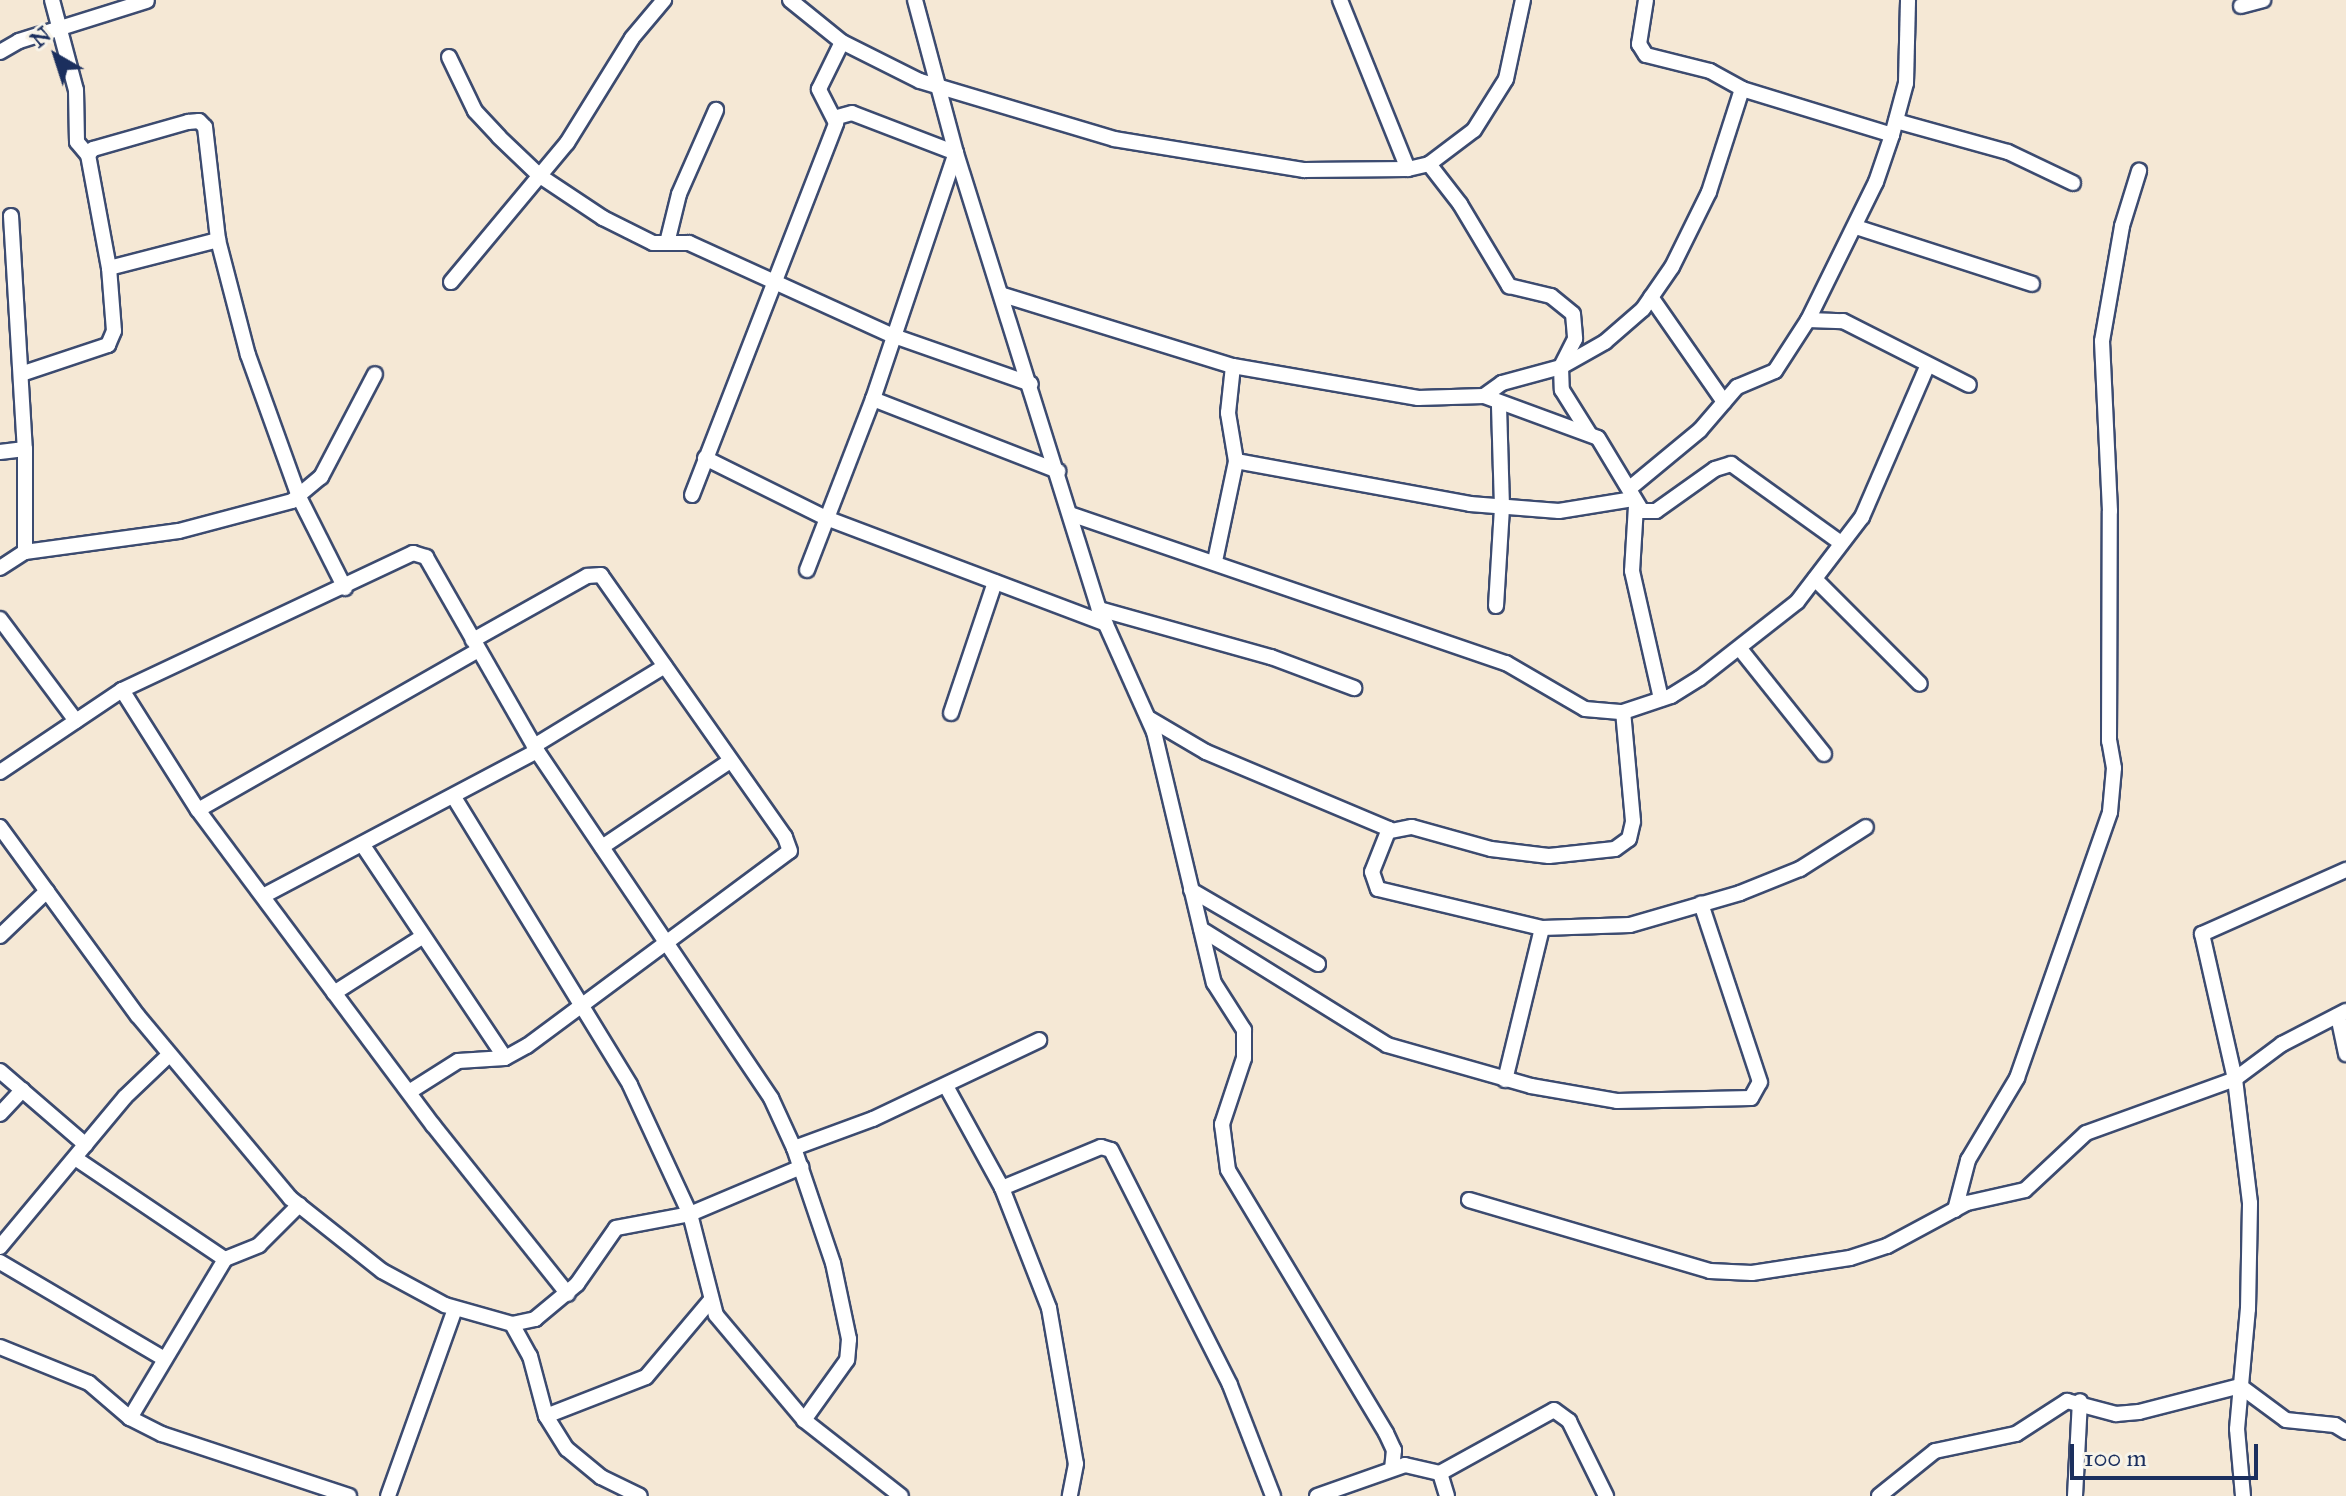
<!DOCTYPE html>
<html>
<head>
<meta charset="utf-8">
<style>
  body { margin:0 }
  #map { position:relative; width:2346px; height:1496px; overflow:hidden; background:#f5e8d5; font-family:"IM FELL Great Primer",serif }
  div>[style] { position:absolute }
  [style*='--x'] { left:calc(var(--x)*1px); top:calc(var(--y)*1px); width:calc(var(--w)*1px); rotate:calc(var(--a)*1deg) }
  .roads { filter:drop-shadow(2px 0 #3c4b70) drop-shadow(-2px 0 #3c4b70) drop-shadow(0 2px #3c4b70) drop-shadow(0 -2px #3c4b70) }
  .street>* { height:14px; margin:-7px; padding:0 7px; transform-origin:7px; border-radius:7px; background:#fff }
  span { translate:-50% -50%; white-space:nowrap; text-align:center; line-height:1.15; -webkit-text-stroke:8px #f7f3e8; paint-order:stroke }
  .north { position:absolute; left:16px; top:16px; width:80px; height:80px; -webkit-text-stroke:6px #f7f3e8; paint-order:stroke; rotate:321deg; font-size:22px; font-weight:700; line-height:32px; text-align:center; color:#1b2f5e }
  .north::after { content:''; display:block; margin:auto; width:28px; height:36px; background:#1b2f5e; clip-path:polygon(50% 0,100% 100%,50% 72%,0 100%) }
  .scale { position:absolute; left:2070px; top:1444px; width:188px; height:36px; box-sizing:border-box; border:4px solid #1b2f5e; border-top:0; padding-left:10px; font-size:24px; line-height:28px; white-space:nowrap; color:#1b2f5e; -webkit-text-stroke:6px #f7f3e8; paint-order:stroke }
</style>
</head>
<body>
<div id="map">
  <div class="roads">
    <div class="street">
      <div style="--x:52;--y:0;--w:93;--a:75.1"></div>
      <div style="--x:76;--y:90;--w:52;--a:88.9"></div>
      <div style="--x:77;--y:142;--w:17;--a:50"></div>
      <div style="--x:790;--y:0;--w:67;--a:38.9"></div>
      <div style="--x:842;--y:42;--w:87;--a:26.6"></div>
      <div style="--x:920;--y:81;--w:202;--a:16.6"></div>
      <div style="--x:1114;--y:139;--w:193;--a:9.3"></div>
      <div style="--x:1304;--y:170;--w:104;--a:-0.6"></div>
      <div style="--x:1408;--y:169;--w:22;--a:-13"></div>
      <div style="--x:1429;--y:164;--w:56;--a:-37.1"></div>
      <div style="--x:1474;--y:130;--w:60;--a:-57.9"></div>
      <div style="--x:1506;--y:79;--w:81;--a:-77.9"></div>
      <div style="--x:915;--y:0;--w:158;--a:75"></div>
      <div style="--x:956;--y:153;--w:478;--a:72.6"></div>
      <div style="--x:1099;--y:609;--w:135;--a:65.9"></div>
      <div style="--x:1154;--y:732;--w:258;--a:76.6"></div>
      <div style="--x:1214;--y:983;--w:56;--a:57.4"></div>
      <div style="--x:1244;--y:1030;--w:28;--a:90"></div>
      <div style="--x:1244;--y:1058;--w:70;--a:108.4"></div>
      <div style="--x:1222;--y:1124;--w:46;--a:82.6"></div>
      <div style="--x:1228;--y:1170;--w:307;--a:59"></div>
      <div style="--x:1386;--y:1433;--w:19;--a:65"></div>
      <div style="--x:1394;--y:1450;--w:18;--a:96"></div>
      <div style="--x:1340;--y:0;--w:182;--a:68.1"></div>
      <div style="--x:1646;--y:0;--w:45;--a:99"></div>
      <div style="--x:1639;--y:44;--w:13;--a:58"></div>
      <div style="--x:1646;--y:55;--w:66;--a:14"></div>
      <div style="--x:1710;--y:71;--w:37;--a:29"></div>
      <div style="--x:1742;--y:89;--w:157;--a:17"></div>
      <div style="--x:2241;--y:6;--w:23;--a:-15"></div>
      <div style="--x:0;--y:52;--w:22;--a:-30"></div>
      <div style="--x:19;--y:41;--w:134;--a:-17.4"></div>
      <div style="--x:449;--y:57;--w:60;--a:64.3"></div>
      <div style="--x:475;--y:111;--w:35;--a:47"></div>
      <div style="--x:499;--y:137;--w:57;--a:43.6"></div>
      <div style="--x:540;--y:176;--w:76;--a:33.7"></div>
      <div style="--x:603;--y:218;--w:56;--a:26.6"></div>
      <div style="--x:653;--y:243;--w:36;--a:0"></div>
      <div style="--x:689;--y:243;--w:222;--a:24.5"></div>
      <div style="--x:891;--y:335;--w:148;--a:19.3"></div>
      <div style="--x:1896;--y:121;--w:116;--a:15.5"></div>
      <div style="--x:2008;--y:152;--w:72;--a:25.5"></div>
      <div style="--x:1429;--y:164;--w:51;--a:52.2"></div>
      <div style="--x:1460;--y:204;--w:96;--a:59.1"></div>
      <div style="--x:1509;--y:286;--w:43;--a:13.4"></div>
      <div style="--x:1551;--y:296;--w:28;--a:39"></div>
      <div style="--x:1573;--y:314;--w:25;--a:85"></div>
      <div style="--x:1575;--y:339;--w:31;--a:117"></div>
      <div style="--x:1561;--y:367;--w:23;--a:88"></div>
      <div style="--x:1562;--y:390;--w:51;--a:57.9"></div>
      <div style="--x:11;--y:216;--w:233;--a:86.6"></div>
      <div style="--x:25;--y:449;--w:103;--a:90"></div>
      <div style="--x:1856;--y:227;--w:185;--a:17.9"></div>
      <div style="--x:667;--y:243;--w:50;--a:-76.2"></div>
      <div style="--x:679;--y:194;--w:92;--a:-66.2"></div>
      <div style="--x:109;--y:268;--w:115;--a:-100.5"></div>
      <div style="--x:88;--y:155;--w:8;--a:-50"></div>
      <div style="--x:93;--y:149;--w:99;--a:-15.9"></div>
      <div style="--x:188;--y:122;--w:11;--a:-5"></div>
      <div style="--x:199;--y:121;--w:8;--a:45"></div>
      <div style="--x:205;--y:127;--w:114;--a:83.4"></div>
      <div style="--x:451;--y:282;--w:181;--a:-50.2"></div>
      <div style="--x:567;--y:143;--w:123;--a:-58.2"></div>
      <div style="--x:632;--y:38;--w:50;--a:-49.9"></div>
      <div style="--x:1003;--y:295;--w:241;--a:17.2"></div>
      <div style="--x:1233;--y:366;--w:188;--a:9.8"></div>
      <div style="--x:1418;--y:398;--w:66;--a:-1.7"></div>
      <div style="--x:1484;--y:396;--w:22;--a:-36"></div>
      <div style="--x:1502;--y:383;--w:61;--a:-15.2"></div>
      <div style="--x:1561;--y:367;--w:51;--a:-29.6"></div>
      <div style="--x:1605;--y:342;--w:50;--a:-41"></div>
      <div style="--x:1643;--y:309;--w:51;--a:-55.4"></div>
      <div style="--x:1672;--y:267;--w:84;--a:-63.7"></div>
      <div style="--x:1709;--y:192;--w:108;--a:-72.2"></div>
      <div style="--x:1651;--y:297;--w:128;--a:55.2"></div>
      <div style="--x:1808;--y:320;--w:35;--a:2"></div>
      <div style="--x:1843;--y:321;--w:141;--a:26.9"></div>
      <div style="--x:21;--y:374;--w:92;--a:-18.4"></div>
      <div style="--x:108;--y:345;--w:15;--a:-67"></div>
      <div style="--x:114;--y:331;--w:63;--a:-94.5"></div>
      <div style="--x:109;--y:268;--w:113;--a:-14.4"></div>
      <div style="--x:218;--y:240;--w:119;--a:75.4"></div>
      <div style="--x:248;--y:355;--w:151;--a:70.2"></div>
      <div style="--x:299;--y:497;--w:102;--a:63.2"></div>
      <div style="--x:1484;--y:396;--w:121;--a:20.2"></div>
      <div style="--x:1598;--y:438;--w:85;--a:58.9"></div>
      <div style="--x:1642;--y:511;--w:14;--a:0"></div>
      <div style="--x:1656;--y:511;--w:72;--a:-35.4"></div>
      <div style="--x:1715;--y:469;--w:17;--a:-17"></div>
      <div style="--x:1731;--y:464;--w:135;--a:35.7"></div>
      <div style="--x:873;--y:399;--w:199;--a:21.3"></div>
      <div style="--x:0;--y:452;--w:25;--a:-7"></div>
      <div style="--x:705;--y:458;--w:135;--a:26.4"></div>
      <div style="--x:826;--y:518;--w:299;--a:20.7"></div>
      <div style="--x:1236;--y:461;--w:238;--a:10.4"></div>
      <div style="--x:1470;--y:504;--w:89;--a:4.5"></div>
      <div style="--x:1559;--y:511;--w:75;--a:-9.2"></div>
      <div style="--x:1630;--y:488;--w:91;--a:-39.6"></div>
      <div style="--x:1700;--y:430;--w:57;--a:-49.3"></div>
      <div style="--x:1737;--y:387;--w:41;--a:-22.8"></div>
      <div style="--x:1775;--y:371;--w:61;--a:-57.1"></div>
      <div style="--x:1808;--y:320;--w:154;--a:-63.8"></div>
      <div style="--x:1876;--y:182;--w:50;--a:-71.2"></div>
      <div style="--x:1892;--y:135;--w:54;--a:-74.9"></div>
      <div style="--x:1906;--y:83;--w:83;--a:-88.6"></div>
      <div style="--x:692;--y:495;--w:399;--a:-68.8"></div>
      <div style="--x:836;--y:123;--w:38;--a:-117"></div>
      <div style="--x:819;--y:89;--w:52;--a:-63.9"></div>
      <div style="--x:1636;--y:506;--w:65;--a:93.5"></div>
      <div style="--x:1632;--y:571;--w:131;--a:77.2"></div>
      <div style="--x:1073;--y:515;--w:458;--a:18.9"></div>
      <div style="--x:1506;--y:663;--w:91;--a:30.2"></div>
      <div style="--x:1585;--y:709;--w:38;--a:5"></div>
      <div style="--x:1623;--y:712;--w:51;--a:-18.4"></div>
      <div style="--x:1671;--y:696;--w:34;--a:-32"></div>
      <div style="--x:1700;--y:678;--w:123;--a:-38.1"></div>
      <div style="--x:1797;--y:602;--w:107;--a:-52.6"></div>
      <div style="--x:1862;--y:517;--w:163;--a:-66.6"></div>
      <div style="--x:1215;--y:561;--w:102;--a:-78.1"></div>
      <div style="--x:1236;--y:461;--w:49;--a:-99.5"></div>
      <div style="--x:1228;--y:413;--w:47;--a:-83.9"></div>
      <div style="--x:0;--y:568;--w:30;--a:-33"></div>
      <div style="--x:25;--y:552;--w:155;--a:-7.8"></div>
      <div style="--x:179;--y:531;--w:117;--a:-14.9"></div>
      <div style="--x:292;--y:501;--w:38;--a:-40"></div>
      <div style="--x:321;--y:477;--w:116;--a:-62.3"></div>
      <div style="--x:807;--y:570;--w:183;--a:-68.9"></div>
      <div style="--x:873;--y:399;--w:260;--a:-71.4"></div>
      <div style="--x:956;--y:153;--w:111;--a:-159"></div>
      <div style="--x:852;--y:113;--w:16;--a:165"></div>
      <div style="--x:1815;--y:579;--w:148;--a:45"></div>
      <div style="--x:1496;--y:606;--w:99;--a:-86.5"></div>
      <div style="--x:1502;--y:507;--w:103;--a:-91.7"></div>
      <div style="--x:1099;--y:609;--w:179;--a:15.6"></div>
      <div style="--x:1271;--y:657;--w:89;--a:20.5"></div>
      <div style="--x:0;--y:619;--w:127;--a:53.3"></div>
      <div style="--x:1741;--y:650;--w:133;--a:51.4"></div>
      <div style="--x:122;--y:690;--w:142;--a:57.7"></div>
      <div style="--x:198;--y:810;--w:393;--a:53.3"></div>
      <div style="--x:433;--y:1125;--w:216;--a:51.4"></div>
      <div style="--x:951;--y:713;--w:138;--a:-71.4"></div>
      <div style="--x:1150;--y:719;--w:65;--a:30.5"></div>
      <div style="--x:1206;--y:752;--w:199;--a:22.8"></div>
      <div style="--x:1389;--y:829;--w:46;--a:111.6"></div>
      <div style="--x:1372;--y:872;--w:18;--a:71"></div>
      <div style="--x:1378;--y:889;--w:169;--a:13.4"></div>
      <div style="--x:1542;--y:928;--w:88;--a:-2"></div>
      <div style="--x:1630;--y:925;--w:115;--a:-16.2"></div>
      <div style="--x:1740;--y:893;--w:65;--a:-21.8"></div>
      <div style="--x:1800;--y:869;--w:78;--a:-32.5"></div>
      <div style="--x:534;--y:746;--w:153;--a:-31.4"></div>
      <div style="--x:0;--y:772;--w:147;--a:-33.9"></div>
      <div style="--x:122;--y:690;--w:322;--a:-25.2"></div>
      <div style="--x:413;--y:553;--w:14;--a:17"></div>
      <div style="--x:426;--y:557;--w:224;--a:60.2"></div>
      <div style="--x:537;--y:751;--w:419;--a:56"></div>
      <div style="--x:771;--y:1098;--w:55;--a:65.3"></div>
      <div style="--x:794;--y:1148;--w:121;--a:71.3"></div>
      <div style="--x:833;--y:1263;--w:78;--a:78.1"></div>
      <div style="--x:849;--y:1339;--w:21;--a:95"></div>
      <div style="--x:847;--y:1360;--w:74;--a:125.6"></div>
      <div style="--x:455;--y:799;--w:335;--a:58.5"></div>
      <div style="--x:630;--y:1085;--w:142;--a:65.1"></div>
      <div style="--x:690;--y:1214;--w:104;--a:75.6"></div>
      <div style="--x:716;--y:1315;--w:137;--a:50"></div>
      <div style="--x:804;--y:1420;--w:123;--a:38.1"></div>
      <div style="--x:198;--y:810;--w:322;--a:-29.7"></div>
      <div style="--x:0;--y:827;--w:234;--a:53.9"></div>
      <div style="--x:138;--y:1016;--w:237;--a:50.1"></div>
      <div style="--x:290;--y:1198;--w:117;--a:38.4"></div>
      <div style="--x:382;--y:1271;--w:72;--a:28.4"></div>
      <div style="--x:445;--y:1305;--w:70;--a:15.8"></div>
      <div style="--x:512;--y:1324;--w:24;--a:-12"></div>
      <div style="--x:535;--y:1319;--w:55;--a:-39.8"></div>
      <div style="--x:577;--y:1284;--w:68;--a:-55.1"></div>
      <div style="--x:616;--y:1228;--w:75;--a:-10.7"></div>
      <div style="--x:690;--y:1214;--w:121;--a:-22.9"></div>
      <div style="--x:1391;--y:831;--w:21;--a:-11"></div>
      <div style="--x:1412;--y:827;--w:82;--a:15.6"></div>
      <div style="--x:1491;--y:849;--w:58;--a:6.9"></div>
      <div style="--x:1549;--y:856;--w:66;--a:-6.1"></div>
      <div style="--x:1615;--y:849;--w:17;--a:-36"></div>
      <div style="--x:1629;--y:839;--w:18;--a:-77"></div>
      <div style="--x:1633;--y:821;--w:109;--a:-95.2"></div>
      <div style="--x:362;--y:844;--w:257;--a:56.2"></div>
      <div style="--x:602;--y:847;--w:154;--a:-33.9"></div>
      <div style="--x:1191;--y:890;--w:147;--a:30.2"></div>
      <div style="--x:263;--y:896;--w:310;--a:-27.9"></div>
      <div style="--x:1201;--y:929;--w:219;--a:31.9"></div>
      <div style="--x:1387;--y:1045;--w:150;--a:15.9"></div>
      <div style="--x:1531;--y:1086;--w:87;--a:9.9"></div>
      <div style="--x:1617;--y:1101;--w:134;--a:-1.3"></div>
      <div style="--x:1751;--y:1098;--w:18;--a:-61"></div>
      <div style="--x:1760;--y:1082;--w:188;--a:-108.3"></div>
      <div style="--x:0;--y:936;--w:65;--a:-43.8"></div>
      <div style="--x:334;--y:993;--w:104;--a:-32.5"></div>
      <div style="--x:2338;--y:1016;--w:39;--a:78"></div>
      <div style="--x:0;--y:1071;--w:113;--a:40.7"></div>
      <div style="--x:1505;--y:1080;--w:156;--a:-76.3"></div>
      <div style="--x:946;--y:1086;--w:116;--a:61.2"></div>
      <div style="--x:1002;--y:1188;--w:129;--a:68.6"></div>
      <div style="--x:1049;--y:1308;--w:158;--a:80.2"></div>
      <div style="--x:1076;--y:1464;--w:33;--a:101"></div>
      <div style="--x:409;--y:1092;--w:58;--a:-32.3"></div>
      <div style="--x:458;--y:1061;--w:47;--a:-3.7"></div>
      <div style="--x:505;--y:1058;--w:25;--a:-29"></div>
      <div style="--x:527;--y:1046;--w:327;--a:-36.6"></div>
      <div style="--x:790;--y:851;--w:15;--a:-110"></div>
      <div style="--x:785;--y:837;--w:320;--a:-125.1"></div>
      <div style="--x:601;--y:575;--w:14;--a:176"></div>
      <div style="--x:587;--y:576;--w:131;--a:150.7"></div>
      <div style="--x:0;--y:1114;--w:33;--a:-47"></div>
      <div style="--x:794;--y:1148;--w:84;--a:-20.2"></div>
      <div style="--x:873;--y:1119;--w:184;--a:-25.4"></div>
      <div style="--x:75;--y:1158;--w:181;--a:34"></div>
      <div style="--x:225;--y:1259;--w:37;--a:-22"></div>
      <div style="--x:259;--y:1245;--w:57;--a:-45"></div>
      <div style="--x:1002;--y:1188;--w:107;--a:-22.5"></div>
      <div style="--x:1101;--y:1147;--w:10;--a:17"></div>
      <div style="--x:1111;--y:1150;--w:263;--a:63.1"></div>
      <div style="--x:1230;--y:1385;--w:119;--a:68.8"></div>
      <div style="--x:1469;--y:1200;--w:251;--a:16.4"></div>
      <div style="--x:1710;--y:1271;--w:42;--a:2.7"></div>
      <div style="--x:1752;--y:1273;--w:99;--a:-8.7"></div>
      <div style="--x:1850;--y:1258;--w:39;--a:-18"></div>
      <div style="--x:1887;--y:1246;--w:91;--a:-28.3"></div>
      <div style="--x:1967;--y:1203;--w:59;--a:-12.6"></div>
      <div style="--x:2025;--y:1190;--w:83;--a:-43.1"></div>
      <div style="--x:2086;--y:1133;--w:158;--a:-19.9"></div>
      <div style="--x:2235;--y:1079;--w:59;--a:-36.7"></div>
      <div style="--x:2282;--y:1044;--w:72;--a:-27.3"></div>
      <div style="--x:1955;--y:1210;--w:52;--a:-75.4"></div>
      <div style="--x:1968;--y:1160;--w:96;--a:-59.1"></div>
      <div style="--x:2017;--y:1078;--w:282;--a:-70.7"></div>
      <div style="--x:2110;--y:812;--w:44;--a:-84.8"></div>
      <div style="--x:2114;--y:768;--w:27;--a:-100"></div>
      <div style="--x:2109;--y:741;--w:230;--a:-89.8"></div>
      <div style="--x:2110;--y:511;--w:170;--a:-92.7"></div>
      <div style="--x:2102;--y:341;--w:117;--a:-80.1"></div>
      <div style="--x:2122;--y:226;--w:58;--a:-72.8"></div>
      <div style="--x:0;--y:1247;--w:195;--a:-50.2"></div>
      <div style="--x:125;--y:1097;--w:61;--a:-43.7"></div>
      <div style="--x:0;--y:1262;--w:189;--a:30.5"></div>
      <div style="--x:512;--y:1324;--w:37;--a:61"></div>
      <div style="--x:530;--y:1356;--w:62;--a:75.1"></div>
      <div style="--x:546;--y:1416;--w:39;--a:58"></div>
      <div style="--x:567;--y:1449;--w:44;--a:39.5"></div>
      <div style="--x:601;--y:1477;--w:43;--a:26"></div>
      <div style="--x:0;--y:1347;--w:96;--a:22"></div>
      <div style="--x:89;--y:1383;--w:54;--a:40.5"></div>
      <div style="--x:130;--y:1418;--w:36;--a:27"></div>
      <div style="--x:162;--y:1434;--w:197;--a:18.3"></div>
      <div style="--x:2240;--y:1386;--w:57;--a:36.5"></div>
      <div style="--x:2286;--y:1420;--w:49;--a:5.8"></div>
      <div style="--x:2335;--y:1425;--w:13;--a:32"></div>
      <div style="--x:546;--y:1416;--w:107;--a:-21.3"></div>
      <div style="--x:646;--y:1377;--w:99;--a:-49.9"></div>
      <div style="--x:130;--y:1418;--w:185;--a:-59.1"></div>
      <div style="--x:1440;--y:1473;--w:130;--a:-28.9"></div>
      <div style="--x:1554;--y:1410;--w:19;--a:36"></div>
      <div style="--x:1569;--y:1421;--w:84;--a:63.7"></div>
      <div style="--x:388;--y:1496;--w:199;--a:-70.3"></div>
      <div style="--x:1317;--y:1496;--w:93;--a:-19.4"></div>
      <div style="--x:1405;--y:1465;--w:36;--a:13"></div>
      <div style="--x:1440;--y:1473;--w:24;--a:73"></div>
      <div style="--x:1879;--y:1496;--w:72;--a:-38.8"></div>
      <div style="--x:1935;--y:1451;--w:83;--a:-11.9"></div>
      <div style="--x:2016;--y:1434;--w:61;--a:-32.9"></div>
      <div style="--x:2067;--y:1401;--w:51;--a:14.9"></div>
      <div style="--x:2116;--y:1414;--w:23;--a:-5"></div>
      <div style="--x:2139;--y:1412;--w:104;--a:-14.4"></div>
      <div style="--x:2075;--y:1496;--w:95;--a:-87"></div>
      <div style="--x:2243;--y:1496;--w:67;--a:-95.1"></div>
      <div style="--x:2237;--y:1429;--w:121;--a:-84.8"></div>
      <div style="--x:2248;--y:1309;--w:106;--a:-88.9"></div>
      <div style="--x:2250;--y:1203;--w:125;--a:-96.9"></div>
      <div style="--x:2235;--y:1079;--w:149;--a:-102.8"></div>
      <div style="--x:2202;--y:934;--w:158;--a:-24"></div>
    </div>
  </div>
  <div class="north">N</div>
  <div class="scale">100 m</div>
</div>
</body>
</html>
